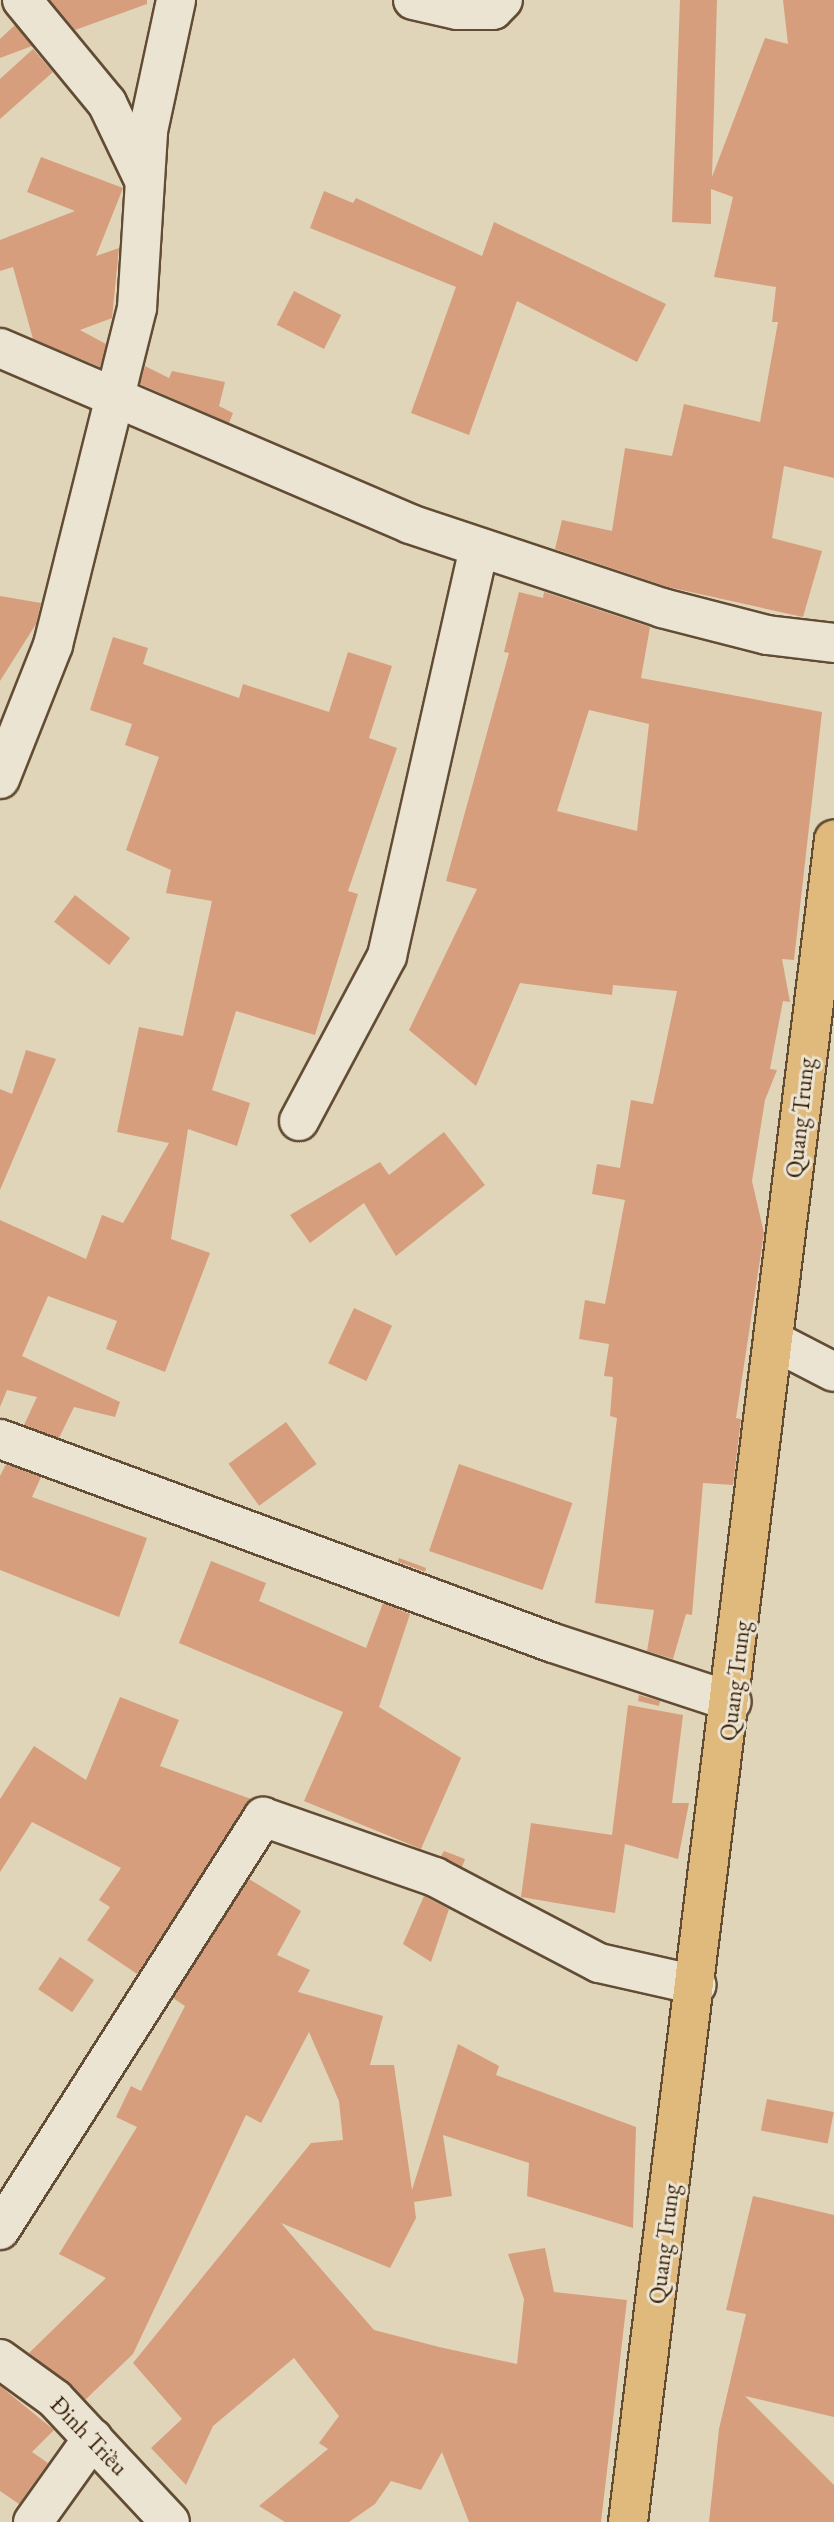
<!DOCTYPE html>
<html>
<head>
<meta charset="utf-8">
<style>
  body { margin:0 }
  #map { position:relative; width:834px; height:2522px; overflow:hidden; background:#e0d5b9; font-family:"EB Garamond",serif }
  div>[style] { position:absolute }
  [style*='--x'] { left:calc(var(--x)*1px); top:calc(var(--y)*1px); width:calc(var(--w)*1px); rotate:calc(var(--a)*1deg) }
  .building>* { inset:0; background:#d69e7d; transform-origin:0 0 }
  .roads { filter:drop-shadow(2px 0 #624c34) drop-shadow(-2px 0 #624c34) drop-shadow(0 2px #624c34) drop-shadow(0 -2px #624c34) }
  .minor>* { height:38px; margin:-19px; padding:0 19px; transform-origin:19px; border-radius:19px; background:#ebe4d2 }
  .major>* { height:38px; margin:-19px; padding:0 19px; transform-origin:19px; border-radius:19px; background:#e0ba7c }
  span { translate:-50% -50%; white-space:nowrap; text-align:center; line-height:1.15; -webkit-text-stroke:6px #ebe4d2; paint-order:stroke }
  .street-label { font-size:23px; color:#381e07 }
</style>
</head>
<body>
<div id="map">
  <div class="building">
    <div style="clip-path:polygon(50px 0,147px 0,147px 4px,75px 30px)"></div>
    <div style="clip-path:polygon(680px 0,717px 0,712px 177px,765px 38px,788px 44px,783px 0,834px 0,834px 478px,784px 466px,772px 538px,822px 551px,803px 617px,668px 587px,555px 549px,562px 520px,612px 531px,625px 448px,672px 456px,684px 404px,760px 422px,778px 322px,772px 322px,776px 287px,714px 277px,733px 197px,711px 189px,711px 224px,672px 222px)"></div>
    <div style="clip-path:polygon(15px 25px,32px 46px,0 58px,0 39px)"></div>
    <div style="clip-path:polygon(33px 49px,53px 72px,0 119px,0 79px)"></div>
    <div style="clip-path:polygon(41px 157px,123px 188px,96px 256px,119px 248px,112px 318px,80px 330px,106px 344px,100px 367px,33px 339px,13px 267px,0 271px,0 240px,75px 211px,27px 192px)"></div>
    <div style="clip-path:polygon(324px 191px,353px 203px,356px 198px,482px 256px,494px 222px,666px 304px,637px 362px,517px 301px,469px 435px,411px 413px,456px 287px,310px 228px)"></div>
    <div style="left:294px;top:291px;width:53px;height:38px;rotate:27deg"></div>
    <div style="clip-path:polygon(145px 366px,169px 378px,172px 371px,225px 382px,219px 406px,233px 413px,229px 423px,140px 384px)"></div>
    <div style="clip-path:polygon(evenodd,519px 592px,543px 598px,544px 592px,650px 627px,641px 678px,822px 712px,794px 960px,782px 959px,790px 1002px,783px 1001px,770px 1069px,777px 1070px,765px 1100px,752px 1181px,764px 1233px,736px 1418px,741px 1419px,733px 1485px,703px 1483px,692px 1615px,686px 1614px,673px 1659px,647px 1651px,654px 1610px,595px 1603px,617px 1418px,610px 1416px,613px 1377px,604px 1376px,609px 1344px,579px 1339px,585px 1300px,605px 1304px,625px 1200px,592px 1194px,597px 1164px,620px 1168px,631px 1100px,653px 1104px,677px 991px,613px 985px,612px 995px,520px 983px,476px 1086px,409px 1030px,477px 889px,446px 881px,509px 653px,504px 652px,519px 592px,589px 710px,649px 724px,637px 831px,557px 811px,589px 710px)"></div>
    <div style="clip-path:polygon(0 596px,41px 603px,36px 624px,0 681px)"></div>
    <div style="clip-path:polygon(113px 637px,148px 648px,143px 664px,239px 698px,243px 684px,329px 712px,348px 652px,392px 666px,369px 738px,397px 748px,348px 891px,358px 894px,315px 1035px,236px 1011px,212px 1090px,250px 1103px,237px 1146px,188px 1129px,171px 1239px,210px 1253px,165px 1372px,106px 1349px,117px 1321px,48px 1296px,22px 1356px,120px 1402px,115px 1417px,74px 1407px,59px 1438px,24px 1425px,37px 1397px,7px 1390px,0 1407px,0 1220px,86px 1259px,102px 1215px,123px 1223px,169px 1143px,117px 1132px,139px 1027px,183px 1036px,212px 901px,166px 893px,171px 870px,126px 850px,159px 757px,125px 745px,132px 724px,90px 710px)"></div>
    <div style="left:75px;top:895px;width:70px;height:34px;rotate:38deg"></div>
    <div style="clip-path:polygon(26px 1050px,56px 1059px,0 1190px,0 1089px,12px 1094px)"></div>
    <div style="clip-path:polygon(444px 1132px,485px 1185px,396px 1256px,364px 1203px,310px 1243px,290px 1215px,380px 1162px,389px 1175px)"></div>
    <div style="left:354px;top:1308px;width:42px;height:61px;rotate:25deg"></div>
    <div style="left:286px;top:1422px;width:52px;height:71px;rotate:54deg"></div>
    <div style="clip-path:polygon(6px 1464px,41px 1477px,32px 1497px,147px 1538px,119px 1617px,0 1570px,0 1476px)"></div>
    <div style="left:459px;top:1464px;width:120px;height:92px;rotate:19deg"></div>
    <div style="left:399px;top:1558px;width:29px;height:4px;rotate:20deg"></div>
    <div style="clip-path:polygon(211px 1561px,266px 1583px,259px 1601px,366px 1648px,383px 1603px,410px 1614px,379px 1707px,461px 1758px,421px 1849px,304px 1801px,343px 1712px,179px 1643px)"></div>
    <div style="clip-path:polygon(639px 1695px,660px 1701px,659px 1706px,638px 1701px)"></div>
    <div style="clip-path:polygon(120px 1697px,179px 1720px,160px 1766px,251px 1799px,137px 1974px,87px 1940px,110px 1907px,99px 1900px,121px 1868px,32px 1822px,0 1872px,0 1799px,34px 1746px,86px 1780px)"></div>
    <div style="clip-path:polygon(628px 1705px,683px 1715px,672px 1803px,689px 1803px,678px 1859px,625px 1844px,615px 1913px,521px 1897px,531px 1823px,612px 1835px)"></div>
    <div style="clip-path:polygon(444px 1851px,465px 1859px,462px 1867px,441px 1856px)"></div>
    <div style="clip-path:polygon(249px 1879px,301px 1911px,277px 1955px,310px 1970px,298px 1992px,383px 2016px,370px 2065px,394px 2065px,412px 2190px,458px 2044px,499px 2066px,496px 2075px,636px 2127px,633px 2228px,527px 2196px,529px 2163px,443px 2135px,452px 2196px,414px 2202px,416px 2218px,390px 2268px,281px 2223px,374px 2330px,439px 2347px,517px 2364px,524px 2299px,508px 2254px,545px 2248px,554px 2292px,627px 2300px,601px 2522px,469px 2522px,442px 2452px,421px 2490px,391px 2481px,375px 2504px,349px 2522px,285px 2522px,259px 2506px,328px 2449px,319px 2443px,339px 2416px,294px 2358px,213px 2426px,186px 2485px,151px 2448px,182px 2419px,133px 2363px,311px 2143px,343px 2140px,339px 2101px,309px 2032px,261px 2123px,246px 2115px,133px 2354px,85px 2400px,29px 2353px,106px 2278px,59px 2254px,137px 2127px,116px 2117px,131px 2086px,141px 2091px,185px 2006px,173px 1998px)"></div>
    <div style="clip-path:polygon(424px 1896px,449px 1909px,431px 1962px,403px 1944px)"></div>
    <div style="left:60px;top:1957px;width:41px;height:39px;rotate:34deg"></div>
    <div style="left:767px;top:2099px;width:68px;height:32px;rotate:11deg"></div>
    <div style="clip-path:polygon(753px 2196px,834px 2215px,834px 2417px,745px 2396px,834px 2485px,834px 2522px,709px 2522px,719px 2429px,746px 2314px,726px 2310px)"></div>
    <div style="clip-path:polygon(0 2386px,54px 2430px,32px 2452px,48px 2463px,19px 2504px,0 2491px)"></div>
  </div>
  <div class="roads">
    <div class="minor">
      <div style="--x:22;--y:0;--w:134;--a:50.5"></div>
      <div style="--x:107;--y:103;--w:83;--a:64.4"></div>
      <div style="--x:413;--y:0;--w:45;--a:12.8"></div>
      <div style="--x:457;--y:10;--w:36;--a:0"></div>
      <div style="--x:493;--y:10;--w:14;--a:-45"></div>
      <div style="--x:0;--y:348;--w:446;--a:23.2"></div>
      <div style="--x:410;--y:524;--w:266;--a:18.4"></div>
      <div style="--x:662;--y:608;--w:108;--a:14.4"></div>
      <div style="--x:767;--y:635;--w:67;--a:6.8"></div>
      <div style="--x:0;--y:779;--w:144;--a:-68.4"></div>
      <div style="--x:53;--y:645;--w:347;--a:-76"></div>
      <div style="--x:137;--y:308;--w:177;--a:-86.4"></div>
      <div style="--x:148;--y:131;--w:134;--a:-77.9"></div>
      <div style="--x:299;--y:1121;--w:187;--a:-61.9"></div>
      <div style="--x:387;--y:956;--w:418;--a:-77.3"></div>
      <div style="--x:776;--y:1342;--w:65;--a:27.3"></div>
      <div style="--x:0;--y:1439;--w:589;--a:20.25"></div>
      <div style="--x:553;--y:1643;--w:188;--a:18.2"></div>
      <div style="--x:0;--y:2230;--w:490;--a:-57.5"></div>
      <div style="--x:263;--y:1817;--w:182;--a:19.2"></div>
      <div style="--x:435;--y:1877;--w:185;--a:27.7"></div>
      <div style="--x:599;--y:1963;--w:100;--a:12.7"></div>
      <div style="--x:0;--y:2359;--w:68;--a:36"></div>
      <div style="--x:55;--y:2399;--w:168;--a:46.9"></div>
      <div style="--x:33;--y:2522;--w:103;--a:-54.5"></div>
    </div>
    <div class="major">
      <div style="--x:628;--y:2522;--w:1695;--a:-83.02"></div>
    </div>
  </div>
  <div class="street-label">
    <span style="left:800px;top:1118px;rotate:-84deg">Quang Trung</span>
    <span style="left:735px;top:1681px;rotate:-83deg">Quang Trung</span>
    <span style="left:664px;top:2244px;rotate:-83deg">Quang Trung</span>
    <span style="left:89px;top:2436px;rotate:46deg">Đinh Triều</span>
  </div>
</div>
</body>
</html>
